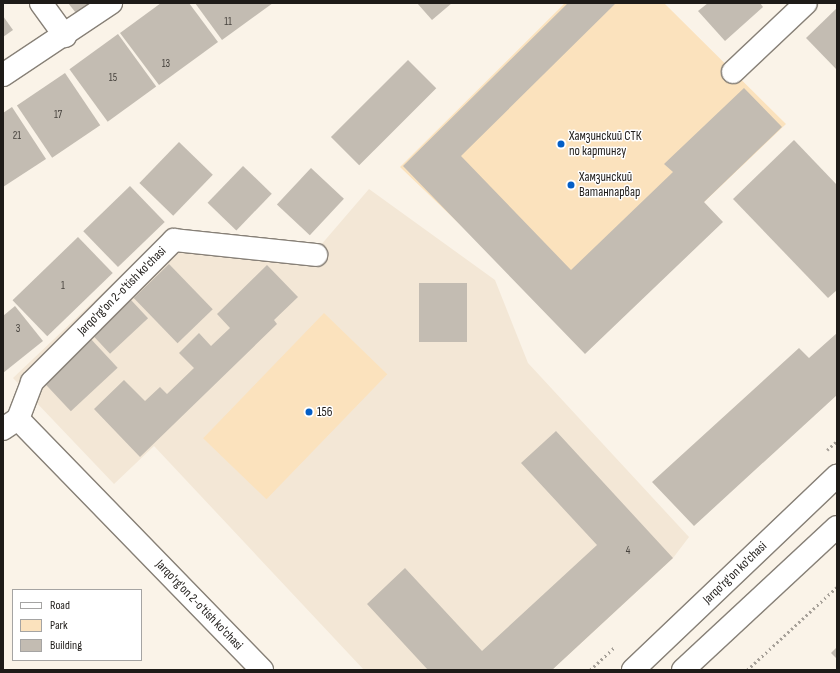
<!DOCTYPE html>
<html>
<head>
<meta charset="utf-8">
<style>
  body { margin:0 }
  #map { position:relative; width:840px; height:673px; overflow:hidden; background:#faf3e8; font-family:"Sofia Sans Condensed",sans-serif }
  div>[style] { position:absolute }
  [style*='--x'] { left:calc(var(--x)*1px); top:calc(var(--y)*1px); width:calc(var(--w)*1px); rotate:calc(var(--a)*1deg) }
  .built>* { inset:0; background:#f3e7d6 }
  .green>* { inset:0; background:#fbe2bd; transform-origin:0 0 }
  .building>* { inset:0; background:#c3bcb2; transform-origin:0 0 }
  .path>* { height:2.5px; margin-top:-1.25px; transform-origin:0; background:repeating-linear-gradient(90deg,#a6a098 0 2px,transparent 0 5px) }
  .roads { filter:drop-shadow(1px 0 #878077) drop-shadow(-1px 0 #878077) drop-shadow(0 1px #878077) drop-shadow(0 -1px #878077) }
  .minor>* { height:22px; margin:-11px; padding:0 11px; transform-origin:11px; border-radius:11px; background:#fff }
  .major>* { height:22px; margin:-11px; padding:0 11px; transform-origin:11px; border-radius:11px; background:#fff }
  .dots>* { width:11px; height:11px; translate:-50% -50%; box-sizing:border-box; border:2px solid #fff; border-radius:50% }
  span { translate:-50% -50%; white-space:nowrap; text-align:center; line-height:1.15; -webkit-text-stroke:3px #fff; paint-order:stroke }
  .number-label { font-size:11px; color:#47433e }
  .number-label span { -webkit-text-stroke-width:0 }
  .poi-label { font-size:13px; color:#1e1b18 }
  .left { translate:0 -50%; text-align:left }
  .street-label { font-size:13px; color:#1e1b18 }
  .frame { position:absolute; inset:0; border:4px solid #1e1b18; pointer-events:none }
  .legend { position:absolute; left:12px; top:589px; width:130px; height:72px; box-sizing:border-box; background:#fff; border:1px solid #a5a4a3; margin:0; padding:5px 7px; list-style:none; font-size:12px; color:#1e1b18 }
  .legend li { display:flex; align-items:center; gap:8px; height:20px }
  .legend b { width:20px; border:1px solid #a5a4a3 }
</style>
</head>
<body>
<div id="map">
  <div class="built">
    <div style="clip-path:polygon(369px 189px,495px 280px,528px 363px,689px 537px,673px 558px,552px 670px,364px 670px,154px 446px,114px 484px,13px 378px,170px 229px,320px 246px)"></div>
  </div>
  <div class="green">
    <div style="clip-path:polygon(565px 3px,664px 3px,786px 124px,703px 203px,586px 345px,400px 167px)"></div>
    <div style="left:324px;top:313px;width:88px;height:174px;rotate:44deg"></div>
  </div>
  <div class="building">
    <div style="clip-path:polygon(68px 3px,90px 3px,76px 13px)"></div>
    <div style="clip-path:polygon(161px 3px,189px 3px,218px 42px,159px 85px,120px 33px)"></div>
    <div style="clip-path:polygon(195px 3px,273px 3px,222px 40px)"></div>
    <div style="clip-path:polygon(417px 3px,452px 3px,432px 20px)"></div>
    <div style="clip-path:polygon(568px 3px,616px 3px,461px 156px,571px 270px,673px 172px,664px 164px,744px 88px,782px 127px,704px 202px,723px 222px,585px 354px,403px 166px)"></div>
    <div style="clip-path:polygon(708px 3px,760px 3px,763px 7px,725px 41px,698px 11px)"></div>
    <div style="clip-path:polygon(837px 8px,837px 70px,806px 38px)"></div>
    <div style="clip-path:polygon(3px 16px,13px 30px,3px 37px)"></div>
    <div style="left:118px;top:34px;width:65px;height:60px;rotate:54deg"></div>
    <div style="left:408px;top:60px;width:40px;height:109px;rotate:45deg"></div>
    <div style="left:65px;top:73px;width:63px;height:58px;rotate:56deg"></div>
    <div style="clip-path:polygon(12px 107px,46px 159px,3px 187px,3px 113px)"></div>
    <div style="clip-path:polygon(794px 140px,837px 185px,837px 290px,828px 298px,733px 199px)"></div>
    <div style="left:179px;top:142px;width:47px;height:57px;rotate:44deg"></div>
    <div style="left:243px;top:166px;width:40px;height:51px;rotate:44deg"></div>
    <div style="left:311px;top:168px;width:45px;height:50px;rotate:43deg"></div>
    <div style="left:130px;top:186px;width:50px;height:65px;rotate:46deg"></div>
    <div style="left:78px;top:237px;width:50px;height:91px;rotate:46deg"></div>
    <div style="left:169px;top:264px;width:63px;height:49px;rotate:46deg"></div>
    <div style="clip-path:polygon(267px 265px,298px 297px,274px 320px,277px 324px,140px 457px,94px 409px,124px 380px,145px 401px,160px 387px,167px 394px,194px 368px,179px 353px,199px 333px,211px 346px,230px 328px,217px 314px)"></div>
    <div style="left:419px;top:283px;width:48px;height:59px"></div>
    <div style="left:131px;top:300px;width:25px;height:52px;rotate:47deg"></div>
    <div style="clip-path:polygon(15px 306px,43px 341px,3px 373px,3px 316px)"></div>
    <div style="clip-path:polygon(837px 333px,837px 395px,694px 526px,652px 482px,799px 348px,809px 358px)"></div>
    <div style="left:89px;top:337px;width:42px;height:64px;rotate:47deg"></div>
    <div style="clip-path:polygon(556px 431px,673px 558px,552px 670px,428px 670px,367px 604px,405px 568px,482px 651px,597px 545px,521px 463px)"></div>
    <div style="clip-path:polygon(837px 647px,837px 659px,831px 653px)"></div>
  </div>
  <div class="path">
    <div style="--x:827;--y:450;--w:13;--a:-42"></div>
    <div style="--x:590;--y:670;--w:33;--a:-43"></div>
    <div style="--x:747;--y:670;--w:122;--a:-42.7"></div>
  </div>
  <div class="roads">
    <div class="minor">
      <div style="--x:41;--y:3;--w:41;--a:54"></div>
      <div style="--x:733;--y:72;--w:100;--a:-43.4"></div>
      <div style="--x:3;--y:75;--w:130;--a:-33.7"></div>
      <div style="--x:18;--y:419;--w:350;--a:45.8"></div>
      <div style="--x:3;--y:429;--w:18;--a:-34"></div>
      <div style="--x:18;--y:419;--w:40;--a:-69"></div>
      <div style="--x:32;--y:382;--w:201;--a:-45"></div>
      <div style="--x:174;--y:240;--w:143;--a:6"></div>
    </div>
    <div class="major">
      <div style="--x:633;--y:670;--w:282;--a:-43.6"></div>
      <div style="--x:683;--y:670;--w:210;--a:-42.9"></div>
    </div>
  </div>
  <div class="dots">
    <div style="left:561px;top:144px;background:#035ec7"></div>
    <div style="left:571px;top:185px;background:#035ec7"></div>
    <div style="left:309px;top:412px;background:#035ec7"></div>
  </div>
  <div class="number-label">
    <span style="left:228px;top:22px">11</span>
    <span style="left:166px;top:64px">13</span>
    <span style="left:113px;top:78px">15</span>
    <span style="left:58px;top:115px">17</span>
    <span style="left:17px;top:136px">21</span>
    <span style="left:63px;top:286px">1</span>
    <span style="left:18px;top:329px">3</span>
    <span style="left:628px;top:551px">4</span>
  </div>
  <div class="poi-label">
    <span class="left" style="left:569px;top:144px">Хамзинский СТК<br>по картингу</span>
    <span class="left" style="left:579px;top:185px">Хамзинский<br>Ватанпарвар</span>
    <span class="left" style="left:317px;top:412px">156</span>
  </div>
  <div class="street-label">
    <span style="left:122px;top:291px;rotate:-45deg">Jarqo'rg'on 2-o'tish ko'chasi</span>
    <span style="left:735px;top:573px;rotate:-44deg">Jarqo'rg'on ko'chasi</span>
    <span style="left:199px;top:605px;rotate:46deg">Jarqo'rg'on 2-o'tish ko'chasi</span>
  </div>
  <div class="frame"></div>
  <ul class="legend">
  <li><b style="height:5px;background:#fff"></b>Road</li>
  <li><b style="height:11px;background:#fbe2bd"></b>Park</li>
  <li><b style="height:11px;background:#c3bcb2"></b>Building</li>
  </ul>
</div>
</body>
</html>
